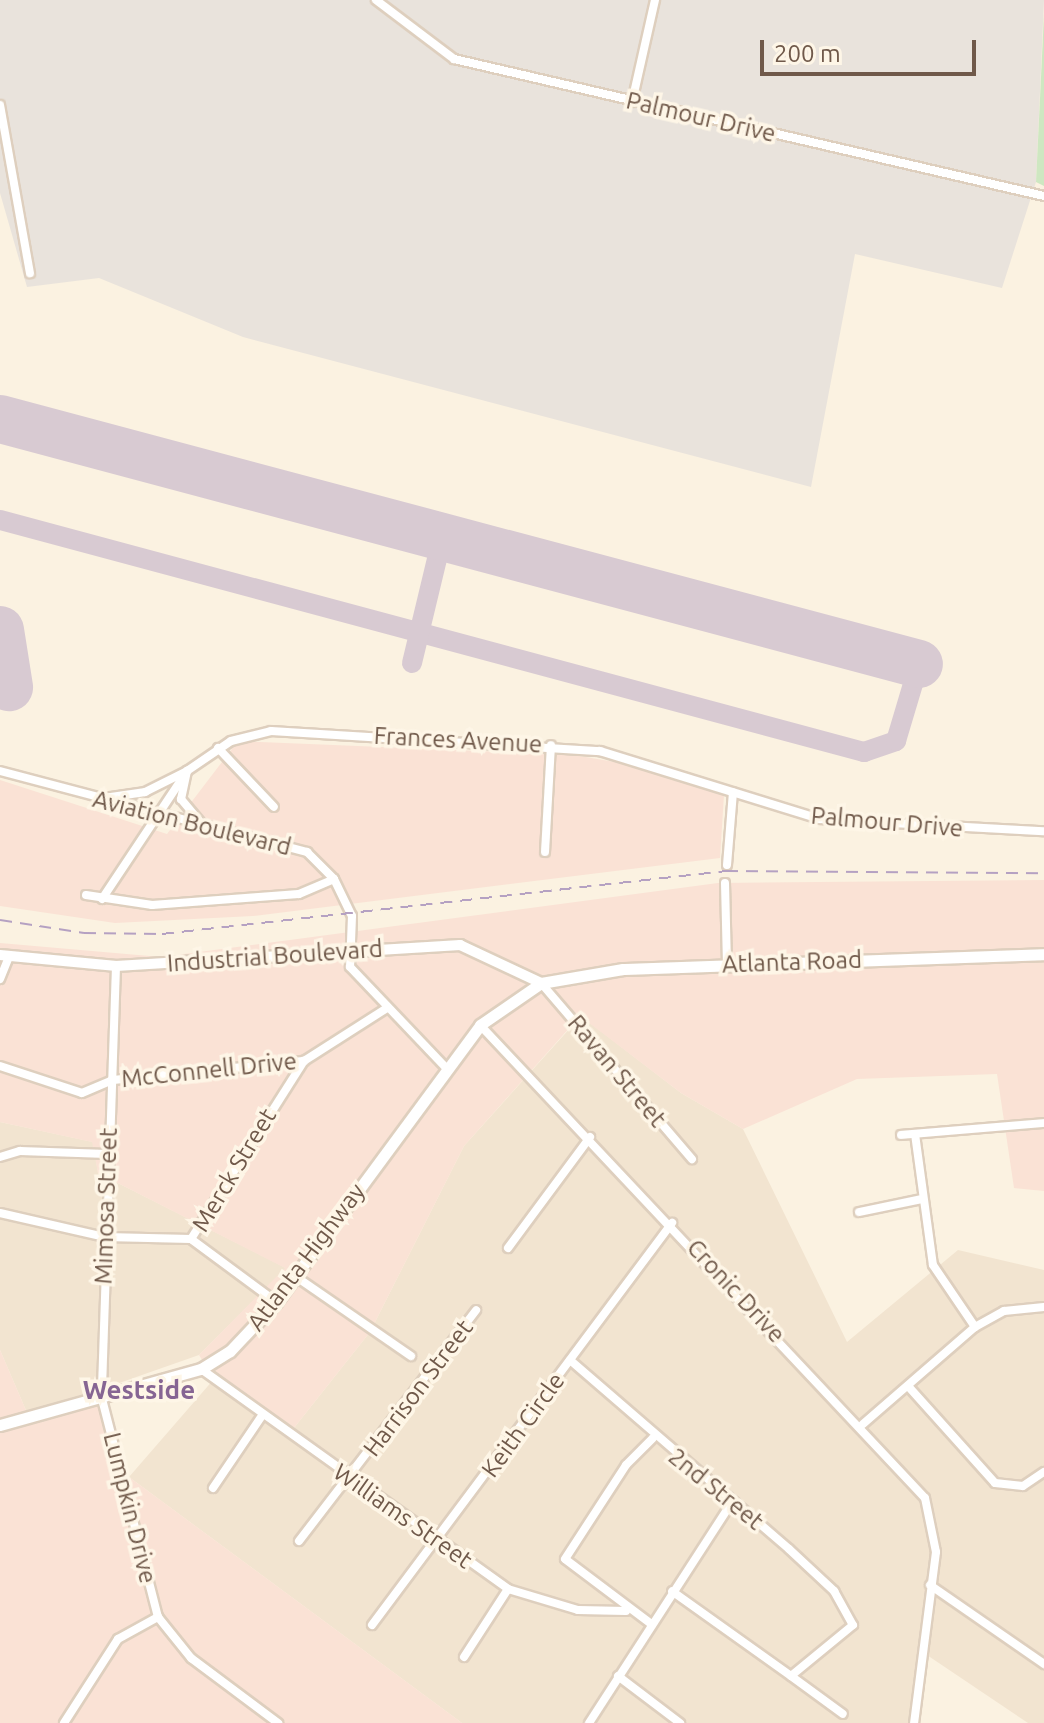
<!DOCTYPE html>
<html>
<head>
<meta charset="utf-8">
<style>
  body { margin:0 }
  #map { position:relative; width:1044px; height:1723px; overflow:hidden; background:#fbf2e1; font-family:Ubuntu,sans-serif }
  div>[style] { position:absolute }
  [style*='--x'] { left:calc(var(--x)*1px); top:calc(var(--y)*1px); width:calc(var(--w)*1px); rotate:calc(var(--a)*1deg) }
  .residential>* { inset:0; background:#f2e4d0 }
  .commercial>* { inset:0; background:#fae2d5 }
  .industrial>* { inset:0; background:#e9e3dc }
  .green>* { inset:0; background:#cee7c1 }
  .taxiway>* { height:20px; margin:-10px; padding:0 10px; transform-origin:10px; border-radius:10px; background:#d8cad2 }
  .runway>* { height:48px; margin:-24px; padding:0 24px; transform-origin:24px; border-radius:24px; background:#d8cad2 }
  .roads { filter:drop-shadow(2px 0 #decfbe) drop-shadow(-2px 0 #decfbe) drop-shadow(0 2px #decfbe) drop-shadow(0 -2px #decfbe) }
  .minor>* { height:8px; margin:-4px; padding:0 4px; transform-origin:4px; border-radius:4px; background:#fff }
  .tertiary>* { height:10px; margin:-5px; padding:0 5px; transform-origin:5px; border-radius:5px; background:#fff }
  .secondary>* { height:11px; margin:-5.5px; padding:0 5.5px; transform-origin:5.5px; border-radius:5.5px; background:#fff }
  .rail>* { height:2px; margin-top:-1px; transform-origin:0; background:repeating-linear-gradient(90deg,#b5a1c2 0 12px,transparent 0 20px) }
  span { translate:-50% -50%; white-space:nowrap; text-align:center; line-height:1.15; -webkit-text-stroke:7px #fef6e7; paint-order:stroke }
  .street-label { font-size:24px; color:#70594a }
  .neighbourhood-label { font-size:26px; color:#866593; font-weight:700 }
  .scale { position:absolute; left:760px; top:40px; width:216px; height:36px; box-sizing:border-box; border:4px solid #70594a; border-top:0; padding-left:10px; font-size:24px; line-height:28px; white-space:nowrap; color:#70594a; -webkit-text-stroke:6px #fef6e7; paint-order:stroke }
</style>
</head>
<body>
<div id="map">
  <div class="residential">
    <div style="clip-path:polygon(581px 1016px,681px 1093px,743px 1129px,847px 1342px,958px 1250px,1044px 1270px,1044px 1723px,1028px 1723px,918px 1649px,910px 1723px,462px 1723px,129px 1477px,214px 1379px,286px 1438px,370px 1332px,464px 1146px)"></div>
    <div style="clip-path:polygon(0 1122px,93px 1142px,98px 1173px,286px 1268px,199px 1355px,28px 1415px,0 1350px)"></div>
  </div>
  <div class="commercial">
    <div style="clip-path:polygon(238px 741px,574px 755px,650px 768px,724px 795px,720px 858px,253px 916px,115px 923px,0 906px,0 780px,167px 834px)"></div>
    <div style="clip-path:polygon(1044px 880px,1044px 1191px,1014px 1188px,997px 1074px,857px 1079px,743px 1129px,681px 1093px,580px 1016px,464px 1146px,370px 1332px,286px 1438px,214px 1379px,199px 1355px,285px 1268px,98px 1173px,92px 1142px,0 1122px,0 943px,161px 957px,718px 883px)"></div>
    <div style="clip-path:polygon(0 1350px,28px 1415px,96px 1391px,129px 1477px,462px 1723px,0 1723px)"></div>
  </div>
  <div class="industrial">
    <div style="clip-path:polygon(0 0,1044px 0,1036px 182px,1002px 288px,855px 254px,811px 487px,243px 337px,99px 278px,27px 287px,0 193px)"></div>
  </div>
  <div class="green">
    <div style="clip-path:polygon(1044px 14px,1044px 186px,1036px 182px)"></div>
  </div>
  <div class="taxiway">
    <div style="--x:0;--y:520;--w:895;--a:15.03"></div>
    <div style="--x:864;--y:752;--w:34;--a:-19"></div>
    <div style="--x:896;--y:741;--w:80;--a:-73.4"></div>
    <div style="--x:412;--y:663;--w:129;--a:-76.5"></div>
    <div style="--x:0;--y:689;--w:9;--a:-13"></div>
  </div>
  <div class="runway">
    <div style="--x:0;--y:419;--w:951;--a:14.93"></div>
    <div style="--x:0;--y:630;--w:58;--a:81"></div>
  </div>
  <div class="roads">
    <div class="minor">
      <div style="--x:376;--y:0;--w:98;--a:37.1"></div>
      <div style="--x:454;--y:59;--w:606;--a:13.07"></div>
      <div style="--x:632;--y:102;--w:105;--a:-77.3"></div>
      <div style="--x:0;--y:105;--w:171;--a:79.9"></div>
      <div style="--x:218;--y:748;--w:81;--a:46.5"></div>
      <div style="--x:0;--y:771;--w:318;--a:14.8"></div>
      <div style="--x:307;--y:852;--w:38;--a:45"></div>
      <div style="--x:334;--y:879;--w:41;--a:64.1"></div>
      <div style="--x:352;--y:916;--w:51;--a:92.2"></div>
      <div style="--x:350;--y:967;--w:141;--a:46.4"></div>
      <div style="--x:97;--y:799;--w:49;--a:-8.3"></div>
      <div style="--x:145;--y:792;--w:47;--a:-26.6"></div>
      <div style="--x:187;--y:771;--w:29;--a:102"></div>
      <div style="--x:181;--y:799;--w:31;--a:50"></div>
      <div style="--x:545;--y:852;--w:107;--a:-86.8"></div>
      <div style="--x:727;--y:865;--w:73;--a:-85.3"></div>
      <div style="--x:725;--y:883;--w:82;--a:88.6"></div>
      <div style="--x:86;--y:895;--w:67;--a:8.6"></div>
      <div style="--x:152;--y:905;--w:147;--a:-4.3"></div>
      <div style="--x:299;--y:894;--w:38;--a:-23"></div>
      <div style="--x:102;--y:899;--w:154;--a:-56.4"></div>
      <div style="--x:187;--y:771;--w:53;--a:-34.3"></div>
      <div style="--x:231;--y:741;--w:41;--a:-14"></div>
      <div style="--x:271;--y:731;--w:330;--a:3.5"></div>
      <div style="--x:600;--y:751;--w:229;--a:17.2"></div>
      <div style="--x:819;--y:819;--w:225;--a:3.1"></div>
      <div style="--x:116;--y:966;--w:433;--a:91.9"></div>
      <div style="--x:102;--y:1399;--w:225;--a:75.6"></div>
      <div style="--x:158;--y:1617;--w:53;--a:51.2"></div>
      <div style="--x:191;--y:1658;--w:109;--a:36.8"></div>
      <div style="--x:0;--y:979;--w:24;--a:-68"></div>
      <div style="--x:541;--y:983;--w:232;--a:49.4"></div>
      <div style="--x:480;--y:1025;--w:649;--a:46.75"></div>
      <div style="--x:925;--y:1498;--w:55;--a:78.5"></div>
      <div style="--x:936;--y:1552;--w:172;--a:97.3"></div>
      <div style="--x:0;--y:1066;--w:86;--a:18.2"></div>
      <div style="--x:82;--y:1093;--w:33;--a:-23"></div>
      <div style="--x:112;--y:1080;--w:193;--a:-5.7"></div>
      <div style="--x:304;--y:1061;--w:98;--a:-32.6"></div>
      <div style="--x:915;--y:1134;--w:132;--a:82.2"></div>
      <div style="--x:933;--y:1265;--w:75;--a:55.9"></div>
      <div style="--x:901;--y:1135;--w:144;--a:-4.8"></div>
      <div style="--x:0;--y:1157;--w:21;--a:-17"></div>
      <div style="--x:20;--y:1151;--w:87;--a:2"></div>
      <div style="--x:859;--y:1212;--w:64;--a:-11.7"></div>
      <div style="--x:0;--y:1213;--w:108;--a:12.9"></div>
      <div style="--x:105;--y:1237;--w:86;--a:1.3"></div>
      <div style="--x:191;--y:1239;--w:106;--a:36.5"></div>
      <div style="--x:191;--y:1239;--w:211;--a:-57.6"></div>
      <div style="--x:508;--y:1248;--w:138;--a:-53.5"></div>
      <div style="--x:295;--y:1276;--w:141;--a:34.6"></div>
      <div style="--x:570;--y:1360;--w:289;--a:40.8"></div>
      <div style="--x:789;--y:1549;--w:62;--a:43"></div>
      <div style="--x:834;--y:1591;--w:39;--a:61"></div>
      <div style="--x:853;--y:1625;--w:80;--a:140.6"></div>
      <div style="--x:791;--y:1676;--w:146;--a:-144.5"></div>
      <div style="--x:201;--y:1369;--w:378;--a:35.6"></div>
      <div style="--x:508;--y:1589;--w:73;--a:16.7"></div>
      <div style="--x:578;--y:1610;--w:48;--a:1.2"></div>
      <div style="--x:908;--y:1386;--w:130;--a:48.1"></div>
      <div style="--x:995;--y:1483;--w:28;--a:6"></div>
      <div style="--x:1023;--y:1486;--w:25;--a:-34"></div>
      <div style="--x:863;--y:1424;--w:148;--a:-40.9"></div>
      <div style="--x:975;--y:1327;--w:33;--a:-29"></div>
      <div style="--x:1004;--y:1311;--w:40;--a:-5.7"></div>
      <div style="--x:213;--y:1488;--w:86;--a:-55.9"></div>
      <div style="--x:299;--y:1541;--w:291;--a:-52.5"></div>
      <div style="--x:930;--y:1585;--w:139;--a:34.7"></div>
      <div style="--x:650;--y:1623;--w:106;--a:-143"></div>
      <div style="--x:565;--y:1559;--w:112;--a:-57"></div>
      <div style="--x:626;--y:1465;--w:38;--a:-45"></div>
      <div style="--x:372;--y:1625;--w:502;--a:-53.27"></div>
      <div style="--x:464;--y:1657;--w:81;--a:-57.1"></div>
      <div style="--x:618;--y:1676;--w:78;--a:37.2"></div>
      <div style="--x:791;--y:1676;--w:64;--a:36.2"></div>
      <div style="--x:64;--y:1723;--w:100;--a:-57.3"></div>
      <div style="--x:118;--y:1639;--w:46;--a:-28.8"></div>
      <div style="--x:589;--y:1723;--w:263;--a:-57.1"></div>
    </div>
    <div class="tertiary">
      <div style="--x:0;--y:955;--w:117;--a:5.4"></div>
      <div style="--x:116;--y:966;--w:345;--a:-3.5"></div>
      <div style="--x:460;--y:945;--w:89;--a:25.1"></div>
    </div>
    <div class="secondary">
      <div style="--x:0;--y:1425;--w:209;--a:-15.6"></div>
      <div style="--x:201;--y:1369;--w:34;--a:-32"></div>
      <div style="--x:230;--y:1351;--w:67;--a:-46.8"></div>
      <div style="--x:276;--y:1302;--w:344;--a:-53.6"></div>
      <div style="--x:480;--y:1025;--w:74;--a:-34.5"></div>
      <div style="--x:541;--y:983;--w:83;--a:-9.7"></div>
      <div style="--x:623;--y:969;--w:421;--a:-2"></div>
    </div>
  </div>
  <div class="rail">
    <div style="--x:0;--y:920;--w:85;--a:8.8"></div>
    <div style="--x:84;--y:933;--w:78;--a:0.7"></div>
    <div style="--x:162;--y:934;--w:568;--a:-6.37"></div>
    <div style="--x:726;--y:871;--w:318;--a:0.4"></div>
  </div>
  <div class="street-label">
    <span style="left:701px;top:117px;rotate:13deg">Palmour Drive</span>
    <span style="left:458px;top:740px;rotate:3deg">Frances Avenue</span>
    <span style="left:887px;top:822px;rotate:5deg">Palmour Drive</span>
    <span style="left:192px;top:823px;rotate:14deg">Aviation Boulevard</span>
    <span style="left:275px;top:956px;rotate:-4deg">Industrial Boulevard</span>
    <span style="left:792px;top:962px;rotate:-2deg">Atlanta Road</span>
    <span style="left:209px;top:1070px;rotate:-6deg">McConnell Drive</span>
    <span style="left:617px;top:1071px;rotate:50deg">Ravan Street</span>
    <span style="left:234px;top:1170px;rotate:-59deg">Merck Street</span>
    <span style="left:106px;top:1206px;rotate:-88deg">Mimosa Street</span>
    <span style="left:306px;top:1257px;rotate:-53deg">Atlanta Highway</span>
    <span style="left:736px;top:1291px;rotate:47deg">Cronic Drive</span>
    <span style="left:418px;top:1388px;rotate:-53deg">Harrison Street</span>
    <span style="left:523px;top:1425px;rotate:-54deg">Keith Circle</span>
    <span style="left:716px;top:1489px;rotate:39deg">2nd Street</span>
    <span style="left:130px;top:1508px;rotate:76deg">Lumpkin Drive</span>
    <span style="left:403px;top:1516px;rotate:35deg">Williams Street</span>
  </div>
  <div class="neighbourhood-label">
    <span style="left:139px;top:1390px">Westside</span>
  </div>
  <div class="scale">200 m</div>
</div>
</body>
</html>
